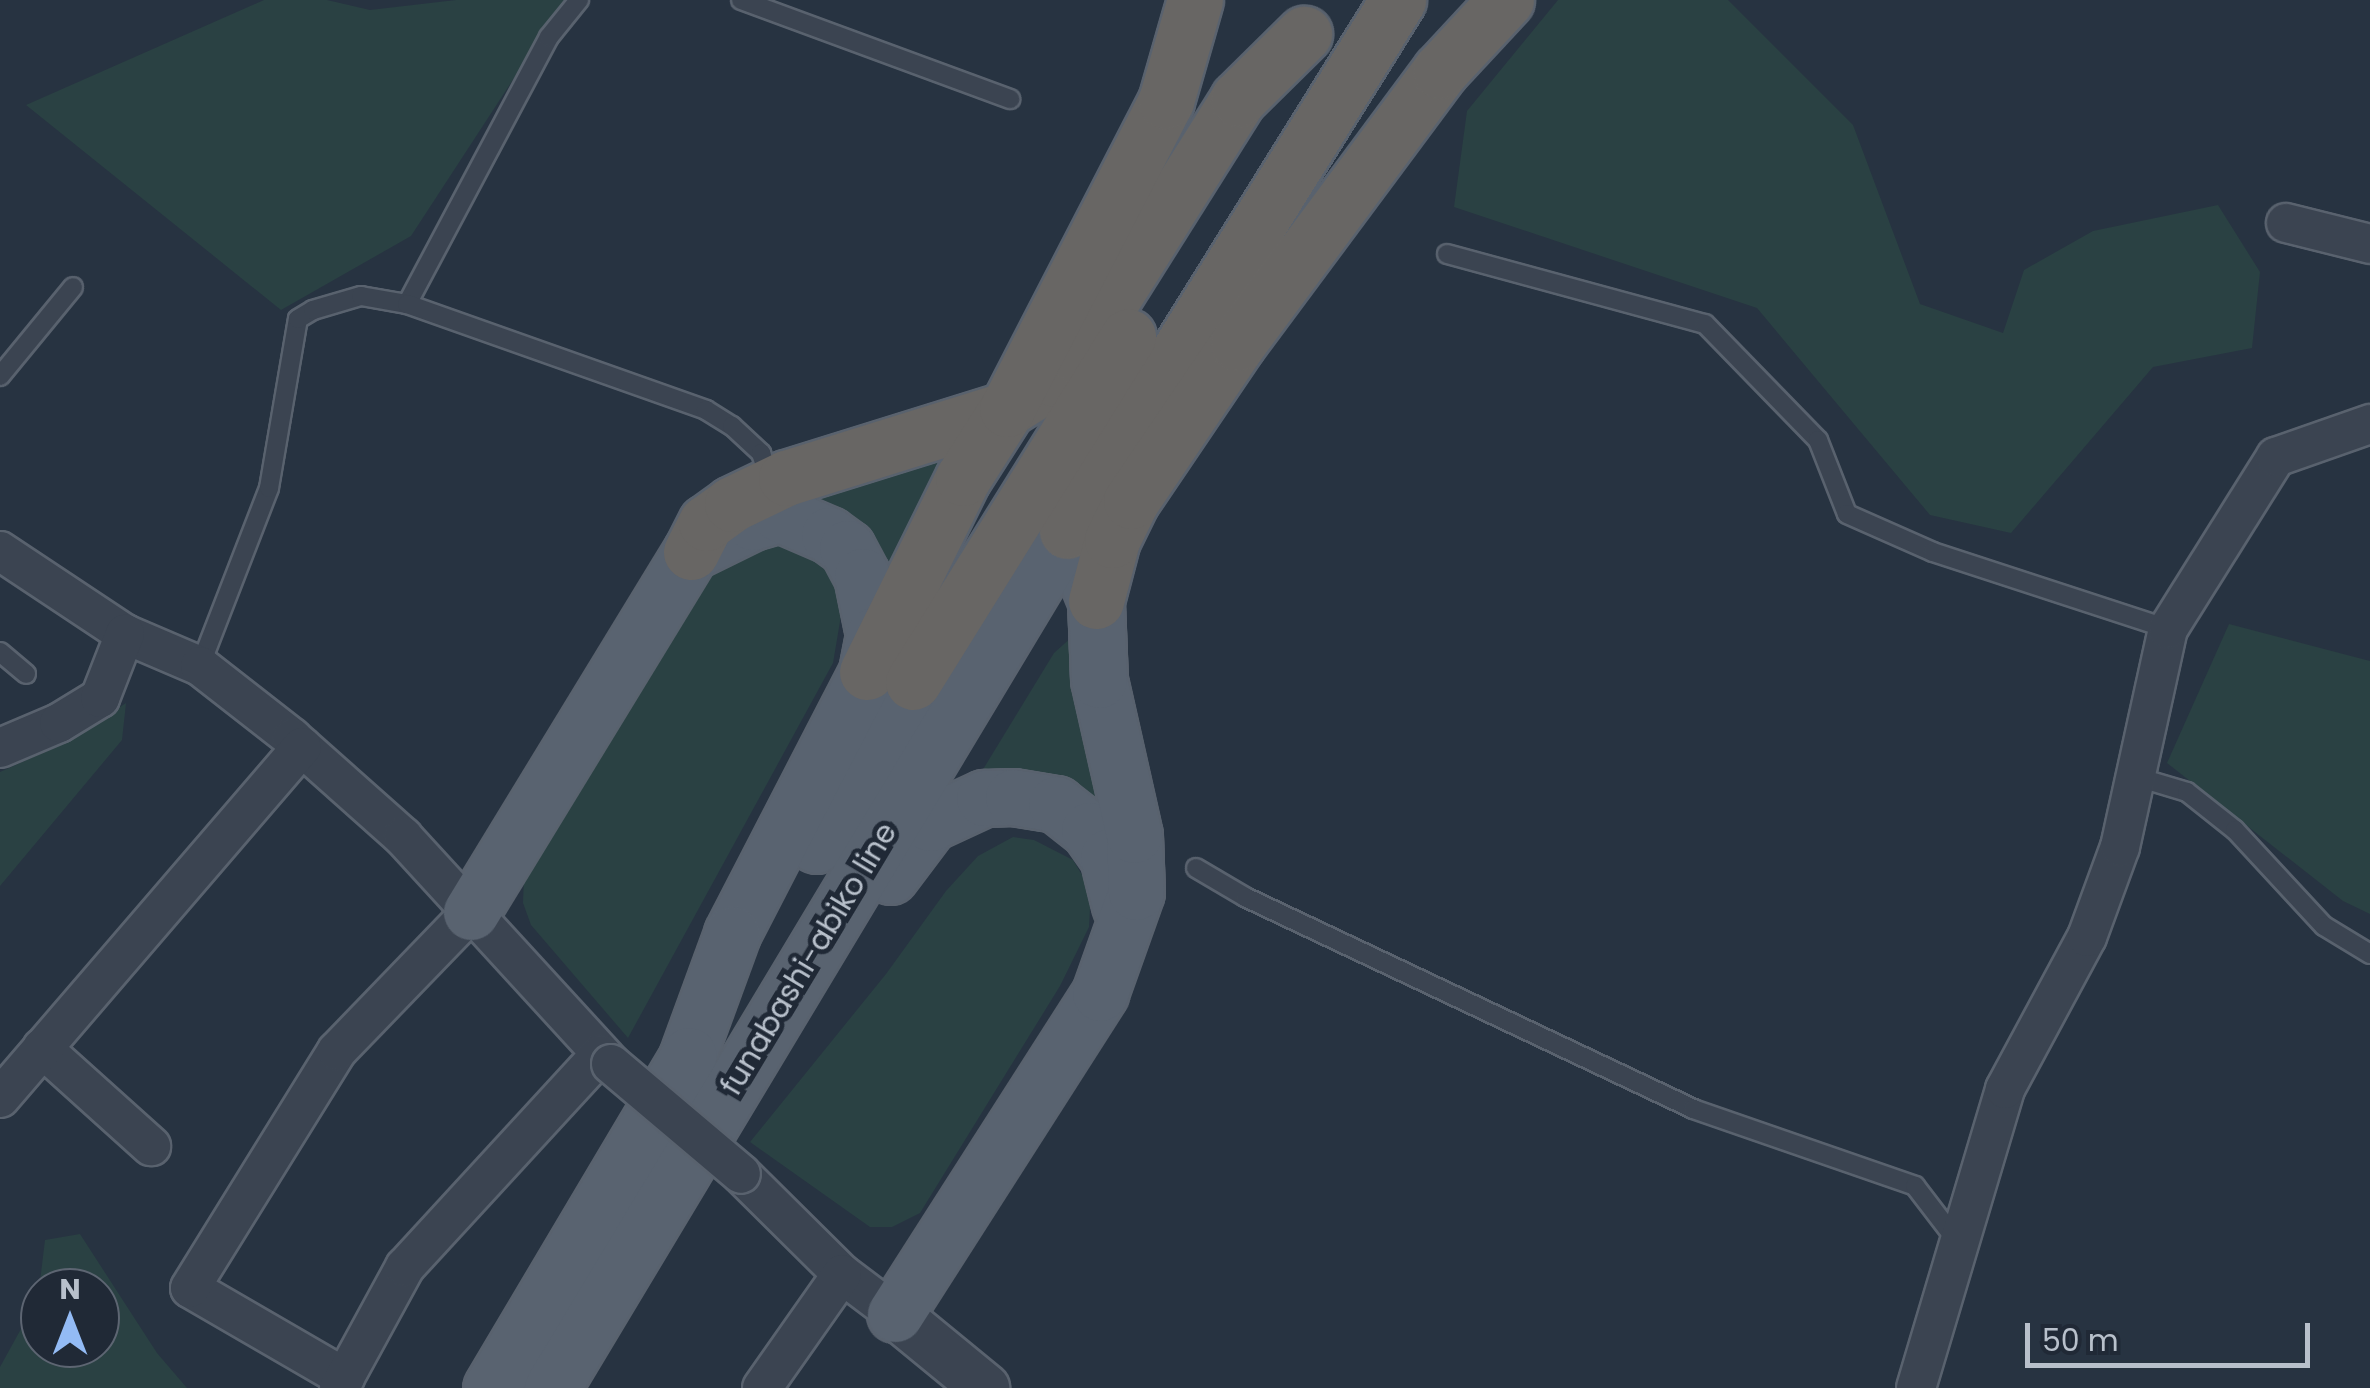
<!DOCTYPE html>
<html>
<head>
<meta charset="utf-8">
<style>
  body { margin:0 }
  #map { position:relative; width:2370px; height:1388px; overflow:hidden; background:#273341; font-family:Poppins,sans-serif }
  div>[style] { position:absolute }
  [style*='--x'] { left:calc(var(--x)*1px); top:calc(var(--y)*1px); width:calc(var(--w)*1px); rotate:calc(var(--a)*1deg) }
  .green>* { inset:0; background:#2a4143 }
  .roads { filter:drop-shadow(2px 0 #59626e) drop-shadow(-2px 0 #59626e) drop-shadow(0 2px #59626e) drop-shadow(0 -2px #59626e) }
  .service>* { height:18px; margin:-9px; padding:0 9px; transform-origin:9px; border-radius:9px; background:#3b4451 }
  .minor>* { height:38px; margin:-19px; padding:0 19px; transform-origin:19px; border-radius:19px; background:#3b4451 }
  .tertiary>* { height:48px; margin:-24px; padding:0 24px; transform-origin:24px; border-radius:24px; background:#3b4451 }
  .primary>* { height:55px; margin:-27.5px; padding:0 27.5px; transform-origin:27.5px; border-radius:27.5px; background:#596370 }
  .trunk>* { height:55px; margin:-27.5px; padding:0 27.5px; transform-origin:27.5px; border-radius:27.5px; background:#686664 }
  .bridges { filter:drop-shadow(2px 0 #59626e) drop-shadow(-2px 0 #59626e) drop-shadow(0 2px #59626e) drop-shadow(0 -2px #59626e) }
  .minor-bridge>* { height:38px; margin:-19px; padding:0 19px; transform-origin:19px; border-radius:19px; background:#3b4451 }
  span { translate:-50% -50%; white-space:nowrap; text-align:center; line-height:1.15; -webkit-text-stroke:10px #202936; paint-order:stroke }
  .street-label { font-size:30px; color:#b8c0cb }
  .north { position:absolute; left:20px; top:1268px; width:100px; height:100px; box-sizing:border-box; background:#202936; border:2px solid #5d6572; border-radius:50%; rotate:0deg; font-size:28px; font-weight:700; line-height:40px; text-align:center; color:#b8c0cb }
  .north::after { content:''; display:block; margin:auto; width:35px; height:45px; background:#93bbf5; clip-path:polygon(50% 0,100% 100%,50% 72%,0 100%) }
  .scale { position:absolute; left:2025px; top:1323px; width:285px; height:45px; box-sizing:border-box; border:5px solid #b8c0cb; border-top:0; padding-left:12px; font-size:30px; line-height:35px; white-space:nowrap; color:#b8c0cb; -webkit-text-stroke:8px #202936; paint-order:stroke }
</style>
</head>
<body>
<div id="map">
  <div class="green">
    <div style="clip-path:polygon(264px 0,327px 0,370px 10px,456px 0,565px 0,411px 236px,281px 310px,26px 105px)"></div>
    <div style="clip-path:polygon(1558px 0,1728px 0,1853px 125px,1920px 304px,2003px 333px,2024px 270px,2093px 231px,2218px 205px,2260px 272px,2252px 348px,2153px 367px,2011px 533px,1930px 515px,1757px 308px,1454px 207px,1467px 111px)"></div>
    <div style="clip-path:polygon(949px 449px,893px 566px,884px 566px,812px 502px,809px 484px)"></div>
    <div style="clip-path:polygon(766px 542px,805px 548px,830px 568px,843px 604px,833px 663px,628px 1038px,531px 925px,523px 903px,524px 875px,705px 581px,728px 562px)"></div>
    <div style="clip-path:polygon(2229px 624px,2370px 661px,2370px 914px,2343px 901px,2167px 763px)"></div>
    <div style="clip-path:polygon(1073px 636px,1123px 843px,982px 771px,1054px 653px)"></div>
    <div style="clip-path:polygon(126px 703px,122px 740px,0 886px,0 772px,67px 742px)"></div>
    <div style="clip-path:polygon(1013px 837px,1034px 840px,1073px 860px,1091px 890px,1089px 927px,1060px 986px,920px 1213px,892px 1227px,870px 1227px,750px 1142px,886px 974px,946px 891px,978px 856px)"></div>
    <div style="clip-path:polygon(evenodd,80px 1234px,157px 1353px,187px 1388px,0 1388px,0 1367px,38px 1298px,45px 1240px,80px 1234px,40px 1288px,100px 1288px,100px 1348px,40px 1348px,40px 1288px)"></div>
  </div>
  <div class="roads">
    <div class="service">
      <div style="--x:741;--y:0;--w:287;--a:20.2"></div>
      <div style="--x:1447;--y:254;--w:267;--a:15.2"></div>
      <div style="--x:1705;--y:324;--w:162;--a:45.8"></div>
      <div style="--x:1818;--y:440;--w:79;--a:68.6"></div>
      <div style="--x:1847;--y:514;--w:94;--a:23.8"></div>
      <div style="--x:1933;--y:552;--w:247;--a:18.1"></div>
      <div style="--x:407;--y:304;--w:302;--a:-62"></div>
      <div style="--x:549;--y:37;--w:48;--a:-51"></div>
      <div style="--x:0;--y:376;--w:115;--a:-50.6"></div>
      <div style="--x:0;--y:652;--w:34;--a:40"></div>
      <div style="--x:200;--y:666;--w:191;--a:-68.8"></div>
      <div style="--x:269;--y:488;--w:171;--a:-80.3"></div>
      <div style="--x:298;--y:319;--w:17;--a:-31"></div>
      <div style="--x:313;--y:310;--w:50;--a:-16.3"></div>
      <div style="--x:361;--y:296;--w:47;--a:9.9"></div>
      <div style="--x:407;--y:304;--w:317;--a:19.5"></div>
      <div style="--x:706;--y:410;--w:31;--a:32"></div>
      <div style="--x:732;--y:426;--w:40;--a:43"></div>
      <div style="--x:761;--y:453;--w:28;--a:72"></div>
      <div style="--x:2137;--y:777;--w:52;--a:16.7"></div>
      <div style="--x:2187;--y:792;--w:61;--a:38.4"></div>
      <div style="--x:2235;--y:830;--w:131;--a:47.2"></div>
      <div style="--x:2324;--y:926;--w:54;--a:31.3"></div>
      <div style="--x:1196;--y:868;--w:57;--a:30.6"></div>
      <div style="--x:1245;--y:897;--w:496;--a:25.3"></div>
      <div style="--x:1693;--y:1109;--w:235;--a:19.1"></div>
      <div style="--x:1915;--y:1186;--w:69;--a:52.6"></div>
    </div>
    <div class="minor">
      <div style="--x:2286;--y:223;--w:87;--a:14"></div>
      <div style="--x:0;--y:551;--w:150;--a:33.6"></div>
      <div style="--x:125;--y:634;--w:82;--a:23.1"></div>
      <div style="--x:200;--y:666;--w:117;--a:38"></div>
      <div style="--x:292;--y:738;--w:149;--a:41.7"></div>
      <div style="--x:403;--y:837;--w:308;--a:47.5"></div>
      <div style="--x:0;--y:748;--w:64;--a:-23"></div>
      <div style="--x:59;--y:723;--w:48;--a:-31.4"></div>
      <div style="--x:100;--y:698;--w:69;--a:-68.7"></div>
      <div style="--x:42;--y:1048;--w:147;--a:42"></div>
      <div style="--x:0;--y:1098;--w:463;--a:-49.3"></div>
      <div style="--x:741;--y:1174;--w:142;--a:44.7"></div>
      <div style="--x:842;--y:1274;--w:66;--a:37"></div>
      <div style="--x:345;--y:1378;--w:179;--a:-149.9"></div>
      <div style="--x:190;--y:1288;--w:279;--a:-58.2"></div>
      <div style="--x:337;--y:1051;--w:193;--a:-46"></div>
      <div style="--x:339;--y:1388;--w:138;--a:-61.4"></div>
      <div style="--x:405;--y:1267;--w:289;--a:-47.4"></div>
      <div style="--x:762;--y:1388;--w:139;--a:-54.9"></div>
      <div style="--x:1916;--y:1388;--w:312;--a:-73.4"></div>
      <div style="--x:2005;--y:1089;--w:173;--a:-61.7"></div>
      <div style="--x:2087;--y:937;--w:96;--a:-69.9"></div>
      <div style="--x:2120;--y:847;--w:223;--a:-77.6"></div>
      <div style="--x:2168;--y:629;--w:203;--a:-57.9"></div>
      <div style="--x:2276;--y:457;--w:100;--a:-19.3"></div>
    </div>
    <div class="tertiary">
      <div style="--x:895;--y:1314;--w:117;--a:39.4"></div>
    </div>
    <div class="primary">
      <div style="--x:816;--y:845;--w:190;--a:-59.2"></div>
      <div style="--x:890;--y:876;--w:66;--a:-53"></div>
      <div style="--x:930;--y:823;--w:60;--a:-24.8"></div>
      <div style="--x:984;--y:798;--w:29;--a:-2"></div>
      <div style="--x:1013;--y:797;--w:44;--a:9.2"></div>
      <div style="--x:1056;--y:804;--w:42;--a:38.2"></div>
      <div style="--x:1089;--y:830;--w:33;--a:55"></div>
      <div style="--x:1108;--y:857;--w:50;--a:76.2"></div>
      <div style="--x:471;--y:912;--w:422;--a:-58.6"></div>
      <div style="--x:691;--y:552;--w:68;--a:-26.2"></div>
      <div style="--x:752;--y:522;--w:29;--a:-16"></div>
      <div style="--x:780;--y:514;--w:53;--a:23.2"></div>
      <div style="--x:829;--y:535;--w:22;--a:36"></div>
      <div style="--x:847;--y:548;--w:32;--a:62"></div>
      <div style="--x:862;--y:576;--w:60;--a:78.5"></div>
      <div style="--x:874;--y:635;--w:38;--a:101"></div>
      <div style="--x:867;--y:672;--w:295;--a:117.3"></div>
      <div style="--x:732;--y:934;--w:140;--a:110.1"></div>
      <div style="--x:895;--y:1314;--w:381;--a:-57.4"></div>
      <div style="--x:1100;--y:993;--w:107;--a:-70.4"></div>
      <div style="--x:1136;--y:892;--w:57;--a:-92"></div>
      <div style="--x:1134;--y:835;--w:159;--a:-102.7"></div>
      <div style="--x:1099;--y:680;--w:79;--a:-92.2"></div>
      <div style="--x:1096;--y:601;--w:48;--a:-112.2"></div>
      <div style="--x:491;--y:1388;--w:387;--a:-59.3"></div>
      <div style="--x:552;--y:1388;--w:1000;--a:-59"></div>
    </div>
    <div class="trunk">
      <div style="--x:1067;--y:531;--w:626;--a:-58.06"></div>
      <div style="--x:691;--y:552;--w:33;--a:-63"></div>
      <div style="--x:706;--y:523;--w:32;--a:-36"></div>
      <div style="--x:732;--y:504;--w:60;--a:-25.7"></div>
      <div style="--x:786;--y:478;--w:232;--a:-17.3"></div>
      <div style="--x:1007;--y:409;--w:57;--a:-32"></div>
      <div style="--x:1055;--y:379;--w:33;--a:-47"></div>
      <div style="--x:1077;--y:355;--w:302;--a:-57.8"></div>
      <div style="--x:1238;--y:99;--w:93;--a:-44.6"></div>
      <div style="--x:1096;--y:601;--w:63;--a:-75.3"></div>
      <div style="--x:1112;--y:540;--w:43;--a:-64"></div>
      <div style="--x:1131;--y:501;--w:191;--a:-55.9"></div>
      <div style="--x:1238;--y:343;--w:339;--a:-53.4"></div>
      <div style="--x:1440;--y:71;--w:97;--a:-47.1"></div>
      <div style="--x:867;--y:672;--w:216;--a:-63.7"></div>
      <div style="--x:963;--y:478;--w:82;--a:-57.5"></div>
      <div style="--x:1007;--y:409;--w:347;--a:-62.7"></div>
      <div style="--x:1166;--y:101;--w:105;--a:-74"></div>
      <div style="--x:913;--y:682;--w:407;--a:-58.1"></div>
    </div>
  </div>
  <div class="bridges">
    <div class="minor-bridge">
      <div style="--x:611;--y:1064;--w:170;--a:40.2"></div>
    </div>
  </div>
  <div class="street-label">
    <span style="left:809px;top:959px;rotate:-59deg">funabashi-abiko line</span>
  </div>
  <div class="north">N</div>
  <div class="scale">50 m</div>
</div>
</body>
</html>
